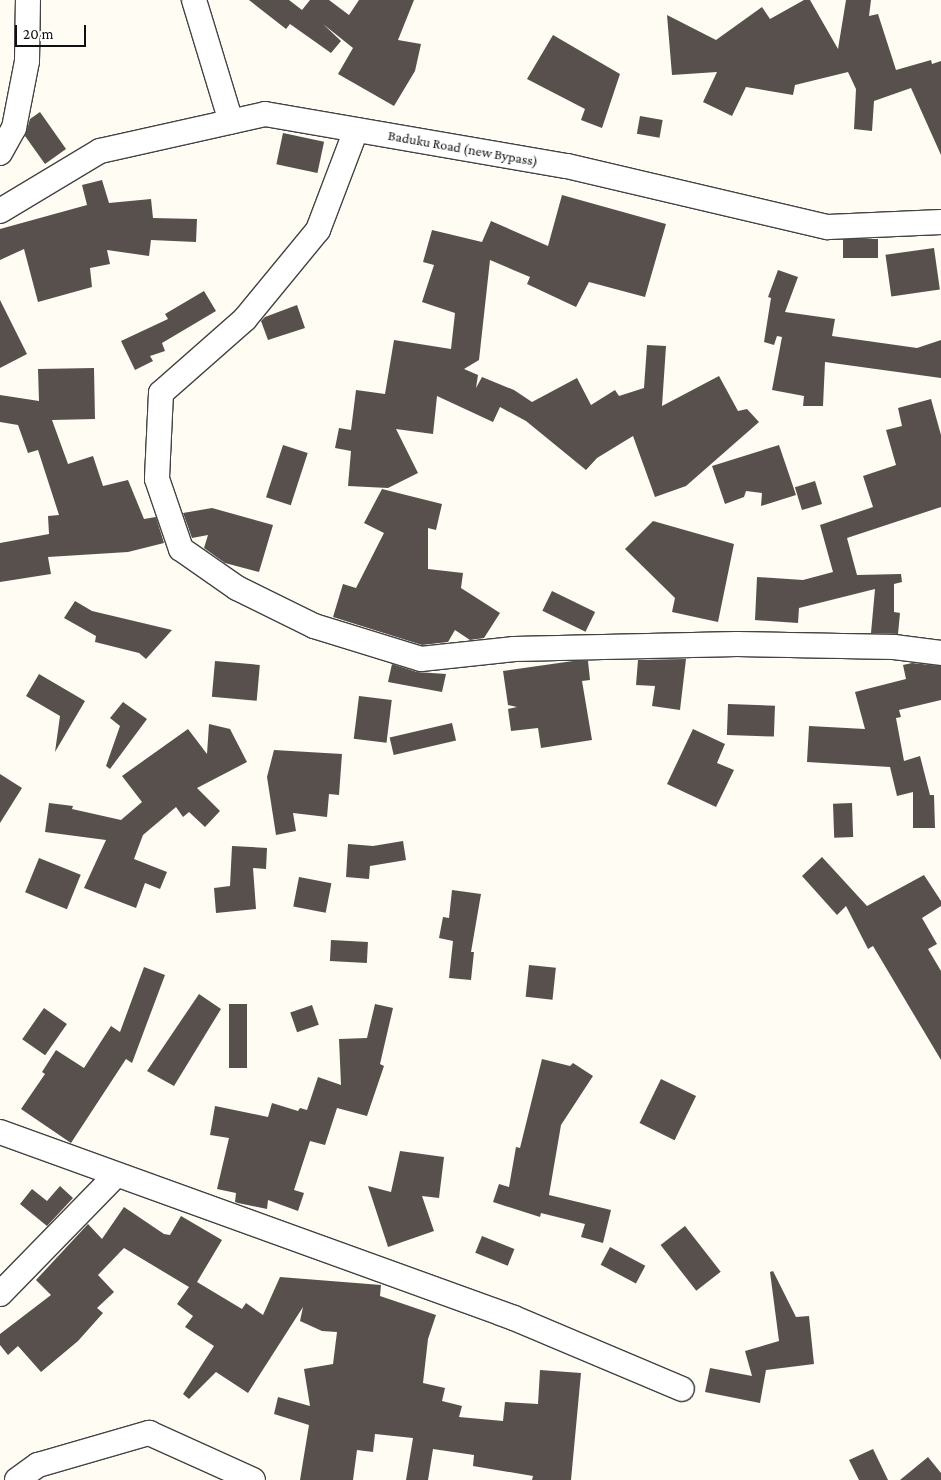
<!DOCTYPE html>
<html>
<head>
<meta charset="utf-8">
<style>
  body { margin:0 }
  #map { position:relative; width:941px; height:1480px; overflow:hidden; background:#fefcf3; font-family:"Crimson Pro",serif }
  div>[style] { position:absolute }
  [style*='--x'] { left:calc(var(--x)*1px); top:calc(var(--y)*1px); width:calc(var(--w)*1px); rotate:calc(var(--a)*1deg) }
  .building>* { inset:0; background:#58504c; transform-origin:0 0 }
  .roads { filter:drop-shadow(1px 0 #434343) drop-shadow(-1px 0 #434343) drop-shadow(0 1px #434343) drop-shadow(0 -1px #434343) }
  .minor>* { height:24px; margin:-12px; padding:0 12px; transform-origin:12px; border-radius:12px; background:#fff }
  span { translate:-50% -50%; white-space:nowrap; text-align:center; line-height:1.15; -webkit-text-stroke:5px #fff; paint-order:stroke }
  .street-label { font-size:14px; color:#101010 }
  .scale { position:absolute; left:15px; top:25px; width:71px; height:22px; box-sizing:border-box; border:2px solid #101010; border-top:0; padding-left:6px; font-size:15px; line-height:18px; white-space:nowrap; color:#101010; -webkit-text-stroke:4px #fff; paint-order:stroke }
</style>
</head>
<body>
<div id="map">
  <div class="building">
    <div style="clip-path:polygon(249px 0,289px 0,302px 10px,310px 0,329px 0,349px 15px,359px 0,414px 0,398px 40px,421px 44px,415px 71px,394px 106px,338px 74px,353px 48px,323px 24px,341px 41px,331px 53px,290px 24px,286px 29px)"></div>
    <div style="clip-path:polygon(804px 0,810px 0,838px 49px,846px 0,871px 0,869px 16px,878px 14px,896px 70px,931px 60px,932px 64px,941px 61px,941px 155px,911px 88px,874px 101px,872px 131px,854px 129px,856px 89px,848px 72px,795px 85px,793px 95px,746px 87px,732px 116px,703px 102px,717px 72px,672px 75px,667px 15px,716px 40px,762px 7px,770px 19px)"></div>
    <div style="clip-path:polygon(553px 35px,620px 74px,602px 128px,581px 120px,585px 109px,527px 79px)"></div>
    <div style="clip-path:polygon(40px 112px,66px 149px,45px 164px,25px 136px,30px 119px)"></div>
    <div style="left:640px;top:116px;width:23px;height:18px;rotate:10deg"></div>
    <div style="left:283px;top:133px;width:42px;height:32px;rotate:12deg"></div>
    <div style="clip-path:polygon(102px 180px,109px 203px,151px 199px,153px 218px,197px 219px,196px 242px,151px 240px,149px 256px,107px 250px,110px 264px,90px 268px,92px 287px,38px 302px,24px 249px,0 260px,0 229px,87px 205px,82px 185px)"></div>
    <div style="clip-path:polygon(562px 195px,666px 224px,645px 297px,589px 282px,576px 307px,527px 284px,530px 277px,490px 260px,479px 360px,464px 369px,478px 375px,476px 388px,482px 377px,514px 390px,532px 402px,577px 378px,591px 405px,615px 390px,619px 396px,644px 388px,647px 345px,666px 346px,662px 406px,719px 376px,738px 411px,747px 409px,759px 422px,686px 486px,655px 497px,633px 436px,597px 458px,586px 470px,526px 421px,500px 407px,493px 422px,437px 396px,433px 434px,396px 429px,418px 473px,388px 488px,348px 486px,351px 451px,335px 448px,339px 428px,351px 430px,356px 390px,385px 394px,394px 340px,451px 349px,455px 313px,422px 302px,434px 265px,423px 262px,432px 230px,482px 242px,491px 221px,548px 246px)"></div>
    <div style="left:878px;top:239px;width:19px;height:35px;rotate:90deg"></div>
    <div style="left:934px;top:248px;width:42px;height:49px;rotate:82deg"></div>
    <div style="clip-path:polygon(778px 270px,798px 277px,785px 312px,835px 319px,832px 336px,917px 348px,941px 340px,941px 378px,825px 362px,823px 406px,803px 406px,804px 396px,772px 390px,782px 337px,777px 336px,774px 345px,764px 342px,771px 298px,768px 297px)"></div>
    <div style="clip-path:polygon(204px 291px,216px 311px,162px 343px,165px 351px,150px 356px,153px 361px,135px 370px,121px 341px,168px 319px,165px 314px)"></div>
    <div style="clip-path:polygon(0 300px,27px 354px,0 368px)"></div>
    <div style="clip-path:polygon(297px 305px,305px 328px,268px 340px,261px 321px,265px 317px)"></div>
    <div style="clip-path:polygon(94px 368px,95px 419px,52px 420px,68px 464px,93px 456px,103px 486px,128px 480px,144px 519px,156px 517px,164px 543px,128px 552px,48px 557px,51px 574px,0 582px,0 543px,49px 534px,48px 516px,59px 515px,38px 450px,28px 453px,18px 425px,0 422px,0 395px,39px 401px,38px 369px)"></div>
    <div style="clip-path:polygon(931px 399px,941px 435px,941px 507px,847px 538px,857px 575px,901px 574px,902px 582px,894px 584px,894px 612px,900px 613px,898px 634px,871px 633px,875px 589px,799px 608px,798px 623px,755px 620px,757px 577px,803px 580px,833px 572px,820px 525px,873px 507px,863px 476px,896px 465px,886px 430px,902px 426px,898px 408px)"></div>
    <div style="left:283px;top:445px;width:26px;height:55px;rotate:18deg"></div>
    <div style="clip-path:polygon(779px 445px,796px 495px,761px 506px,762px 493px,746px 491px,744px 497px,725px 504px,712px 466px)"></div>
    <div style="left:815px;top:481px;width:24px;height:21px;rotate:73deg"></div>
    <div style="clip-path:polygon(382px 489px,442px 504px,436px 530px,428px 528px,428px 569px,463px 573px,461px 588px,500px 613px,484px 638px,470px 640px,455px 630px,448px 642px,422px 645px,333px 617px,343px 584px,356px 588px,384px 533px,364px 523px)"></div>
    <div style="clip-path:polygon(212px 508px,273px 525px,259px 572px,225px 563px,204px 548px,208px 535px,192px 538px,183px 513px)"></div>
    <div style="clip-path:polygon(653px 521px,734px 544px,718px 622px,672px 612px,675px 598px,625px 549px)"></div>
    <div style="left:552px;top:591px;width:48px;height:22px;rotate:26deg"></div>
    <div style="clip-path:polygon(75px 601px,92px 611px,172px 630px,146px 659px,139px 653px,95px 642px,96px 636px,64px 618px)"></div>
    <div style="clip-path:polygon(686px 659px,680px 710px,652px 706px,655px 686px,636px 685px,638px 660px)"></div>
    <div style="left:215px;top:661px;width:45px;height:36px;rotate:5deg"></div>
    <div style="clip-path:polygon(573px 661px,588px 661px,590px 680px,582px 681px,592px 740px,541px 748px,538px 728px,511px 731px,508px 709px,517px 707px,508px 705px,503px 671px)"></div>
    <div style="clip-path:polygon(912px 663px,941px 666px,941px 700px,899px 710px,901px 717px,896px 718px,904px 761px,920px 756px,930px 795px,934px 795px,935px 828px,913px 828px,913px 792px,897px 796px,890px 767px,807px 762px,809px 726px,865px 729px,855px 692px,906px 679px,903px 665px)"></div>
    <div style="clip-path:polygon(392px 664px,417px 672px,446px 674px,442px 692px,388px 682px)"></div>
    <div style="clip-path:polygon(39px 674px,85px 701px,55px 752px,60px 716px,26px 696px)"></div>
    <div style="left:359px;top:696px;width:33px;height:43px;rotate:7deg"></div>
    <div style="clip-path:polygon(123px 702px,147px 719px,110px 769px,106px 766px,120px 726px,110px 718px)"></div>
    <div style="left:728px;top:704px;width:47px;height:31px;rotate:2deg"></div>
    <div style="left:452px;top:723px;width:18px;height:64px;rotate:77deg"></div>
    <div style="clip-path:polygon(209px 724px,230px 729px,247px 762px,197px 788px,220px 811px,205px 827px,189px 812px,183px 817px,176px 807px,143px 835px,134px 859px,167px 872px,160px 889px,145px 883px,136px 908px,84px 888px,106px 840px,45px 832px,49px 803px,73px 806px,72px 809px,121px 820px,142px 802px,122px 776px,188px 729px,207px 754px)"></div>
    <div style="clip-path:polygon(693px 729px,725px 744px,717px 763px,734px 770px,716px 807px,667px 784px)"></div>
    <div style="clip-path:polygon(274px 750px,342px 754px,339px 795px,329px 794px,327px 817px,293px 813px,296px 831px,276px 835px,267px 777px)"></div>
    <div style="clip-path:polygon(0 774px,22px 788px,0 823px)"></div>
    <div style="left:852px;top:803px;width:34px;height:19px;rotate:88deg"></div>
    <div style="clip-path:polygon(403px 841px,406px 860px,370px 866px,369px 879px,346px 877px,348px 844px,373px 846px)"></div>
    <div style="clip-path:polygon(232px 846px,267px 848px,266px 869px,253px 868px,256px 909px,216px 913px,214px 888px,230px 886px)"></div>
    <div style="clip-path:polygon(822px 857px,867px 906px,924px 875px,941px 901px,941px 906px,922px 918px,937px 944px,928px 949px,941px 971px,941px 1060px,873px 946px,868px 949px,846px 906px,837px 915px,802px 876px)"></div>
    <div style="left:39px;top:858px;width:45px;height:37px;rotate:22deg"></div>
    <div style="left:299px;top:877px;width:33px;height:30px;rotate:11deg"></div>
    <div style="clip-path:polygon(452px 890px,481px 894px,471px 952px,474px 952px,471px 980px,449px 978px,453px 941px,439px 938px,443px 917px,449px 918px)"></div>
    <div style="left:331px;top:940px;width:37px;height:21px;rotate:3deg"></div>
    <div style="left:529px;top:965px;width:27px;height:32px;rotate:6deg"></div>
    <div style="clip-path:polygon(144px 967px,165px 975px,132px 1063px,126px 1059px,71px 1143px,21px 1109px,45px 1074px,42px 1072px,56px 1050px,84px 1068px,111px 1026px,120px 1032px)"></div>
    <div style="clip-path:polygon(199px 994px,221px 1009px,174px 1086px,147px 1071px)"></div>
    <div style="left:229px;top:1004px;width:18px;height:64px"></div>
    <div style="clip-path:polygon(375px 1004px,393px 1008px,380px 1064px,384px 1066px,367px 1116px,337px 1108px,325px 1145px,310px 1141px,294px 1190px,304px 1193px,298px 1211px,268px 1200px,267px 1209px,238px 1203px,235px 1202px,236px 1193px,217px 1189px,229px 1138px,210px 1135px,215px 1106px,268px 1117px,272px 1103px,298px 1111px,300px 1108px,307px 1110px,318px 1077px,341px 1085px,339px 1039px,367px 1038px)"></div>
    <div style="left:312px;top:1005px;width:21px;height:23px;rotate:71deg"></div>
    <div style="left:44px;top:1008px;width:28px;height:38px;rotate:35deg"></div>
    <div style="clip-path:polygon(542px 1059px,570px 1066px,573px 1063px,593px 1076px,561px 1125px,549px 1195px,611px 1210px,603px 1243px,581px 1237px,585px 1224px,541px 1213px,540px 1217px,493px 1202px,499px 1184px,509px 1187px,516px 1147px,520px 1148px)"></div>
    <div style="left:661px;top:1079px;width:39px;height:49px;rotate:26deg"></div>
    <div style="clip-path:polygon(400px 1151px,444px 1157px,439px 1198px,422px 1196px,434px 1231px,388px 1247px,368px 1186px,391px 1192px)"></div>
    <div style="clip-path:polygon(60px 1186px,73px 1198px,47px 1226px,20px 1204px,32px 1189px,47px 1201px)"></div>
    <div style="clip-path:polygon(124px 1207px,164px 1234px,170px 1235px,181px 1216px,222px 1240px,197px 1282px,242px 1309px,246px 1303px,263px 1315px,280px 1277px,381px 1285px,380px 1296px,436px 1315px,428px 1339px,423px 1383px,445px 1388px,442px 1401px,462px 1406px,459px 1417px,503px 1421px,505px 1402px,538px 1404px,540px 1370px,581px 1373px,571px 1480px,532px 1480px,533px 1476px,473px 1466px,474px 1455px,433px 1449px,428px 1480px,406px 1480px,413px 1438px,375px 1434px,373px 1452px,357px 1450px,353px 1480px,300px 1480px,309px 1425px,274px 1414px,278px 1397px,310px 1406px,304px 1369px,333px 1364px,337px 1332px,322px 1331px,300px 1321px,303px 1307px,248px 1393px,216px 1372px,189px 1399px,183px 1394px,214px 1346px,185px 1327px,193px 1316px,177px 1304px,189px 1287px,124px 1248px,98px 1275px,114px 1292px,97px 1308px,103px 1313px,78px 1341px,41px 1372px,18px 1346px,8px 1355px,0 1345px,0 1334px,51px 1295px,36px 1280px,88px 1224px,102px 1239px)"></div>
    <div style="left:685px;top:1226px;width:58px;height:31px;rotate:52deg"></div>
    <div style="left:482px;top:1236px;width:35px;height:18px;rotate:22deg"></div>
    <div style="left:610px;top:1247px;width:40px;height:20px;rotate:28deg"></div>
    <div style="clip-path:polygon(773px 1271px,796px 1317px,809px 1316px,814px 1364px,766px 1370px,760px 1403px,705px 1392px,710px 1368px,752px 1376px,745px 1351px,779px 1341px,770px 1272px)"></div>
    <div style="clip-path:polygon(873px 1449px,888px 1480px,859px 1480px,849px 1460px)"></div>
    <div style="clip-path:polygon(928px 1457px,941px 1473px,941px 1480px,900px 1480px)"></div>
  </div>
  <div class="roads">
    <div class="minor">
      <div style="--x:194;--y:0;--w:127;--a:73.1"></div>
      <div style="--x:356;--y:130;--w:107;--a:110.8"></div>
      <div style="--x:318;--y:230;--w:115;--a:129.4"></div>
      <div style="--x:245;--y:319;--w:112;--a:138.6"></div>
      <div style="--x:161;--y:393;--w:86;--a:92.7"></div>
      <div style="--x:157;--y:479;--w:74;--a:71.1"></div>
      <div style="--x:181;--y:549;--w:68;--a:34.9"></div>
      <div style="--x:237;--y:588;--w:86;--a:26.3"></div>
      <div style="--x:314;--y:626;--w:112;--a:17.1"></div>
      <div style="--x:421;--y:659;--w:94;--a:-6.1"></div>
      <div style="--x:514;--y:649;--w:223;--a:-1.3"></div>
      <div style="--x:737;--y:644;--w:157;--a:1.1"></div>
      <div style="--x:894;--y:647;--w:47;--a:7.3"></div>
      <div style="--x:0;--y:153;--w:29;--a:-61"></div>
      <div style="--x:14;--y:128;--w:68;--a:-79"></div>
      <div style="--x:27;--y:61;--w:61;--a:-89.1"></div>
      <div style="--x:0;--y:211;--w:117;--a:-31"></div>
      <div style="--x:100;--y:151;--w:169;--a:-12.6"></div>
      <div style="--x:265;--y:114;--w:306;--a:9.8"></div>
      <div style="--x:567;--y:166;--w:268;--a:13.2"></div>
      <div style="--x:828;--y:227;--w:113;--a:-2.5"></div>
      <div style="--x:0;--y:1132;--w:547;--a:19.89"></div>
      <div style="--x:514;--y:1318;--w:182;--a:22.9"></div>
      <div style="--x:0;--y:1294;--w:166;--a:-45.7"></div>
      <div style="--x:17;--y:1480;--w:26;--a:-36"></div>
      <div style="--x:38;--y:1465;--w:116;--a:-16.1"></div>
      <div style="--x:149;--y:1433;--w:114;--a:24.3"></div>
    </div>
  </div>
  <div class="street-label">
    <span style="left:463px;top:148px;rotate:10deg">Baduku Road (new Bypass)</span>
  </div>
  <div class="scale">20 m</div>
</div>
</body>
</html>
